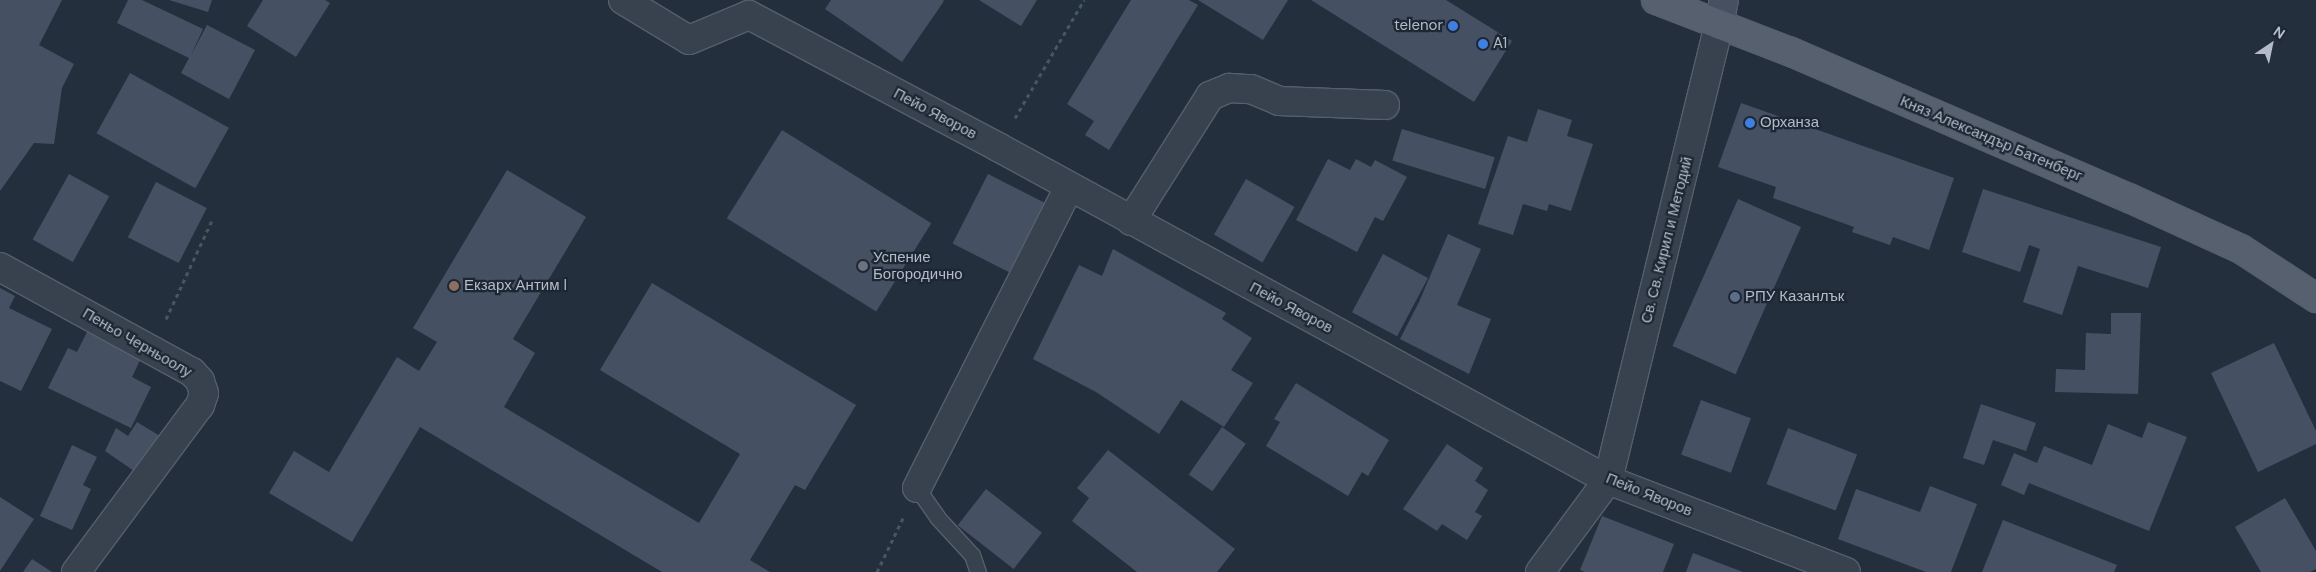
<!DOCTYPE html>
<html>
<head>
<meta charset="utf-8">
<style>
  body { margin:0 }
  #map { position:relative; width:2316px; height:572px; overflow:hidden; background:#242f3e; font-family:"DM Sans",sans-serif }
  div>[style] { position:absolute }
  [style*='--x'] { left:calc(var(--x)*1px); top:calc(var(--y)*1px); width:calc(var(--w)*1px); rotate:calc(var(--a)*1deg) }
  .building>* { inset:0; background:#455162; transform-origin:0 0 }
  .path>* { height:3px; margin-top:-1.5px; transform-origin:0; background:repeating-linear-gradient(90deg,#44595c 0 4px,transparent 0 8px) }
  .roads { filter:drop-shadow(1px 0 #565f6c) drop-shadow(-1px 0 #565f6c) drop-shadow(0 1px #565f6c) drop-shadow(0 -1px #565f6c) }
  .service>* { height:15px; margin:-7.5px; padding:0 7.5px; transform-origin:7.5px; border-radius:7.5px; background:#38414e }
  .minor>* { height:28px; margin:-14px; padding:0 14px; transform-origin:14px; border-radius:14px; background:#38414e }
  .secondary>* { height:28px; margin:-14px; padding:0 14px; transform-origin:14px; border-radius:14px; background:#465061 }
  .primary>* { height:28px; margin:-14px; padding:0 14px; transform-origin:14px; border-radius:14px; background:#56606e }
  .dots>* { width:14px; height:14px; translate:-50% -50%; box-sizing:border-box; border:2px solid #1d2633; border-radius:50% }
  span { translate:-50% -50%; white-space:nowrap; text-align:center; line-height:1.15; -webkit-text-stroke:4.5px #1d2633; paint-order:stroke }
  .poi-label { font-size:15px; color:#b4bcc9 }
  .right { translate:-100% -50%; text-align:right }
  .left { translate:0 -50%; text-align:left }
  .street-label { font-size:15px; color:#b4bcc9 }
  .north { position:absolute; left:2246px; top:20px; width:50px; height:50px; -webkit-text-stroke:4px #1d2633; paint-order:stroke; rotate:34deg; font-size:14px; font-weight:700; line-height:20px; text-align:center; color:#b4bcc9 }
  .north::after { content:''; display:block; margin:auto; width:18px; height:22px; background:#b4bcc9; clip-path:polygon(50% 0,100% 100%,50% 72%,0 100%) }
</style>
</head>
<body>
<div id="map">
  <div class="building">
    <div style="clip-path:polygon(0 0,62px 0,39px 45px,74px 64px,62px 88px,54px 144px,34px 143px,0 191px)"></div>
    <div style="clip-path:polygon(128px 0,142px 0,203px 29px,191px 55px,207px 25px,255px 50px,229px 99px,181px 73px,189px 58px,117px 23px)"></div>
    <div style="clip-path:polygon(169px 0,212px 0,208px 12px)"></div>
    <div style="clip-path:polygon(263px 0,325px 0,330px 3px,296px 57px,247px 26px)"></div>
    <div style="clip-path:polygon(831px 0,943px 0,944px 1px,902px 62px,825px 9px)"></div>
    <div style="clip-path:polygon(979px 0,1037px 0,1021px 26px)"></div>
    <div style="clip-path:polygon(1131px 0,1189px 0,1198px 5px,1109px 150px,1085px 135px,1094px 121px,1067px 104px)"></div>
    <div style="clip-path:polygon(1198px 0,1288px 0,1263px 40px)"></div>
    <div style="clip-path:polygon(1311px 0,1446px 0,1512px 41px,1474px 102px)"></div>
    <div style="left:130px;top:73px;width:113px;height:69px;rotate:29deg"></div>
    <div style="clip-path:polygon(1741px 103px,1954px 178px,1929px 250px,1893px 237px,1890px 245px,1852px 232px,1854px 227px,1773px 198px,1776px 187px,1718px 167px)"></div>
    <div style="clip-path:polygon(1538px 109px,1572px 120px,1567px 136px,1593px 144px,1571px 211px,1549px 204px,1547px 211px,1523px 204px,1513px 235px,1478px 224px,1508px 136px,1527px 142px)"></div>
    <div style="left:1402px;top:129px;width:97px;height:33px;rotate:17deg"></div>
    <div style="left:782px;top:130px;width:176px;height:104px;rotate:32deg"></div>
    <div style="clip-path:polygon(1328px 159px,1350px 170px,1356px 159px,1371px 167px,1375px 160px,1407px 177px,1383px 221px,1375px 217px,1357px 252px,1296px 220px)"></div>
    <div style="clip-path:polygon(507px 170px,586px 217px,513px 339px,535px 353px,504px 407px,699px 523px,740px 454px,600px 370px,652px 283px,856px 405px,805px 490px,795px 485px,750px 560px,770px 572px,662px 572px,420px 427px,352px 542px,269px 493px,294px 451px,329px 472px,397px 357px,419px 371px,437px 342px,413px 328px)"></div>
    <div style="left:69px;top:174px;width:46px;height:75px;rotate:29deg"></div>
    <div style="left:988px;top:174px;width:68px;height:78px;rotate:27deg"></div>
    <div style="left:1246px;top:179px;width:56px;height:64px;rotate:30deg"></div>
    <div style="left:156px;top:182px;width:57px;height:62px;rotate:27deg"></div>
    <div style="clip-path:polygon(1983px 189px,2161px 247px,2148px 288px,2078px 266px,2062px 315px,2023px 302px,2040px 249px,2029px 245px,2020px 272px,1962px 252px)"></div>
    <div style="left:1738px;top:199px;width:69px;height:161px;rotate:24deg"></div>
    <div style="clip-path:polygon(1448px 234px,1481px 249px,1457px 305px,1491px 319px,1469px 374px,1400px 339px,1419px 302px)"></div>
    <div style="clip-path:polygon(1113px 249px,1226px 313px,1222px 319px,1252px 338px,1231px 370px,1253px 383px,1224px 427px,1181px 400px,1159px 434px,1096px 392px,1033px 359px,1079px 265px,1102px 276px)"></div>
    <div style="left:1383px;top:254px;width:51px;height:66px;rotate:28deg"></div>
    <div style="clip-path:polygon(0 288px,15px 296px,9px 308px,52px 329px,21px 391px,0 381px)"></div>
    <div style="clip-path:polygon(2111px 313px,2141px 313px,2138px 394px,2055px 392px,2056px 369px,2085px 370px,2086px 333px,2111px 334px)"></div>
    <div style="clip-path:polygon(88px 330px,142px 356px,132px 377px,151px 387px,131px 428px,48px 388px,68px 348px,77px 352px)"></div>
    <div style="clip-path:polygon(2274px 343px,2316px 431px,2316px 444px,2258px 472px,2211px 373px)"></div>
    <div style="clip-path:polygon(1296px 383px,1389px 440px,1368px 476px,1362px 472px,1348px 496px,1266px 446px,1280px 422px,1274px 419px)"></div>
    <div style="left:1701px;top:400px;width:53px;height:58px;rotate:20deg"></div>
    <div style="clip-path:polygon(1981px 404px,2036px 423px,2026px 451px,1993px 440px,1984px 465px,1963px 458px)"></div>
    <div style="clip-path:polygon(137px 422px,160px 436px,137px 473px,105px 451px,116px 428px,128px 436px)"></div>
    <div style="clip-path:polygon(2148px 422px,2187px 437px,2149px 531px,2029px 483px,2024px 495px,2001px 485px,2014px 453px,2037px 463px,2044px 446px,2092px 465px,2108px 424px,2142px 438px)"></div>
    <div style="left:1222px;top:427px;width:29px;height:58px;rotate:35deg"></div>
    <div style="left:1788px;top:428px;width:74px;height:60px;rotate:21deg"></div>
    <div style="clip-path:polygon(1447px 444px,1483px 468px,1475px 481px,1488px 490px,1475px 512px,1482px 516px,1467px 540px,1442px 524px,1437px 531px,1403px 509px)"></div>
    <div style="clip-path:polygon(72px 445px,97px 457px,83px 485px,91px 489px,72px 530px,40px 516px)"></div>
    <div style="clip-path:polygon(1108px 450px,1235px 549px,1217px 572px,1137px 572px,1072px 521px,1089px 498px,1077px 488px)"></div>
    <div style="clip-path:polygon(1930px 486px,1977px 504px,1951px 572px,1926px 572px,1838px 539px,1856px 489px,1920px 512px)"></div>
    <div style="left:986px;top:489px;width:71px;height:46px;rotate:38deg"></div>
    <div style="clip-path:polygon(0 497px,34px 519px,0 571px)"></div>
    <div style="clip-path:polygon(2285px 498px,2316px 551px,2316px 569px,2310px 572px,2261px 572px,2235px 527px)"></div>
    <div style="clip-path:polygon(1602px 516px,1674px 544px,1663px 572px,1585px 572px,1580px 570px)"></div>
    <div style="clip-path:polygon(2003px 520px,2117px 565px,2114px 572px,1982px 572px)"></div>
    <div style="clip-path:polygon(1693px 553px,1743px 572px,1686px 572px)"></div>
    <div style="clip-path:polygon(32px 559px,52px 572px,23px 572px)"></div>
  </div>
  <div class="path">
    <div style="--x:1015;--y:118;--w:137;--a:-59.7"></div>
    <div style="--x:166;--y:319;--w:111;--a:-65"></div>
    <div style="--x:877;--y:572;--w:60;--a:-64.3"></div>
  </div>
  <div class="roads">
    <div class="service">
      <div style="--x:917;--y:488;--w:35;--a:55"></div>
      <div style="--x:937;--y:517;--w:52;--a:47.4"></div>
      <div style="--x:972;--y:555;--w:18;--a:71"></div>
    </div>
    <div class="minor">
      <div style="--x:623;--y:0;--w:77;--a:31.2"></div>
      <div style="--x:689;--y:40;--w:65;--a:-22.6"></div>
      <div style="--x:749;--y:15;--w:282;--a:27.9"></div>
      <div style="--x:998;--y:147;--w:695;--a:28.63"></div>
      <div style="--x:1608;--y:480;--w:255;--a:21.1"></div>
      <div style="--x:1131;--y:221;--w:148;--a:-57.7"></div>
      <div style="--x:1210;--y:96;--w:21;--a:-23"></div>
      <div style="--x:1229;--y:88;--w:22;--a:3"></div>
      <div style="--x:1251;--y:89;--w:30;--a:23"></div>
      <div style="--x:1279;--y:101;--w:106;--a:2.2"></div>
      <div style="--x:0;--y:267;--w:219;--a:28.7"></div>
      <div style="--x:192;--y:372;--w:12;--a:48"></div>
      <div style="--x:200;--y:381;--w:13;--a:72"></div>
      <div style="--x:204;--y:393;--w:13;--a:108"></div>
      <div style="--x:200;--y:405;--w:208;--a:126.6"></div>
      <div style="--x:917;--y:488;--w:337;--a:-63.2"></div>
      <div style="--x:1540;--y:572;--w:114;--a:-53.5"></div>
      <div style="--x:1608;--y:480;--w:468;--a:-76.3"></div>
    </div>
    <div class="secondary">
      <div style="--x:1719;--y:25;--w:25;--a:-79"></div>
    </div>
    <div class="primary">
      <div style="--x:1656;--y:0;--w:145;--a:21.1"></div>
      <div style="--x:1791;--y:52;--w:368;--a:23.4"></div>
      <div style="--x:2129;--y:198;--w:123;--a:24.5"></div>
      <div style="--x:2241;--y:249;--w:90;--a:33.2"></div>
    </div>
  </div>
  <div class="dots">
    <div style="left:1453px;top:26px;background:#3f7fe0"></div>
    <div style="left:1483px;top:44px;background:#3f7fe0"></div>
    <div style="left:1750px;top:123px;background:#3f7fe0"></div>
    <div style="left:863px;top:266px;background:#6b7280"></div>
    <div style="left:454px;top:286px;background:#8d6e63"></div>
    <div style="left:1735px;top:297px;background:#5c6f8a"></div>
  </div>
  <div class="poi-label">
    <span class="right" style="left:1443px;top:26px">telenor</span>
    <span class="left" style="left:1493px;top:44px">A1</span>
    <span class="left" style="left:1760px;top:123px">Орханза</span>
    <span class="left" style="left:873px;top:266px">Успение<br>Богородично</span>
    <span class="left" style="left:464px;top:286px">Екзарх Антим I</span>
    <span class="left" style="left:1745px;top:297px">РПУ Казанлък</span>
  </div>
  <div class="street-label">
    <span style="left:935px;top:114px;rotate:28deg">Пейо Яворов</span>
    <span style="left:1991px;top:139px;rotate:23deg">Княз Александър Батенберг</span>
    <span style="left:1667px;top:240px;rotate:-76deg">Св. Св. Кирил и Методий</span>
    <span style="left:1291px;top:308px;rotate:28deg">Пейо Яворов</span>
    <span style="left:137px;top:343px;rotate:30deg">Пеньо Черньоолу</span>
    <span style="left:1649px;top:495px;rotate:22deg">Пейо Яворов</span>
  </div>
  <div class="north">N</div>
</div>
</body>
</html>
